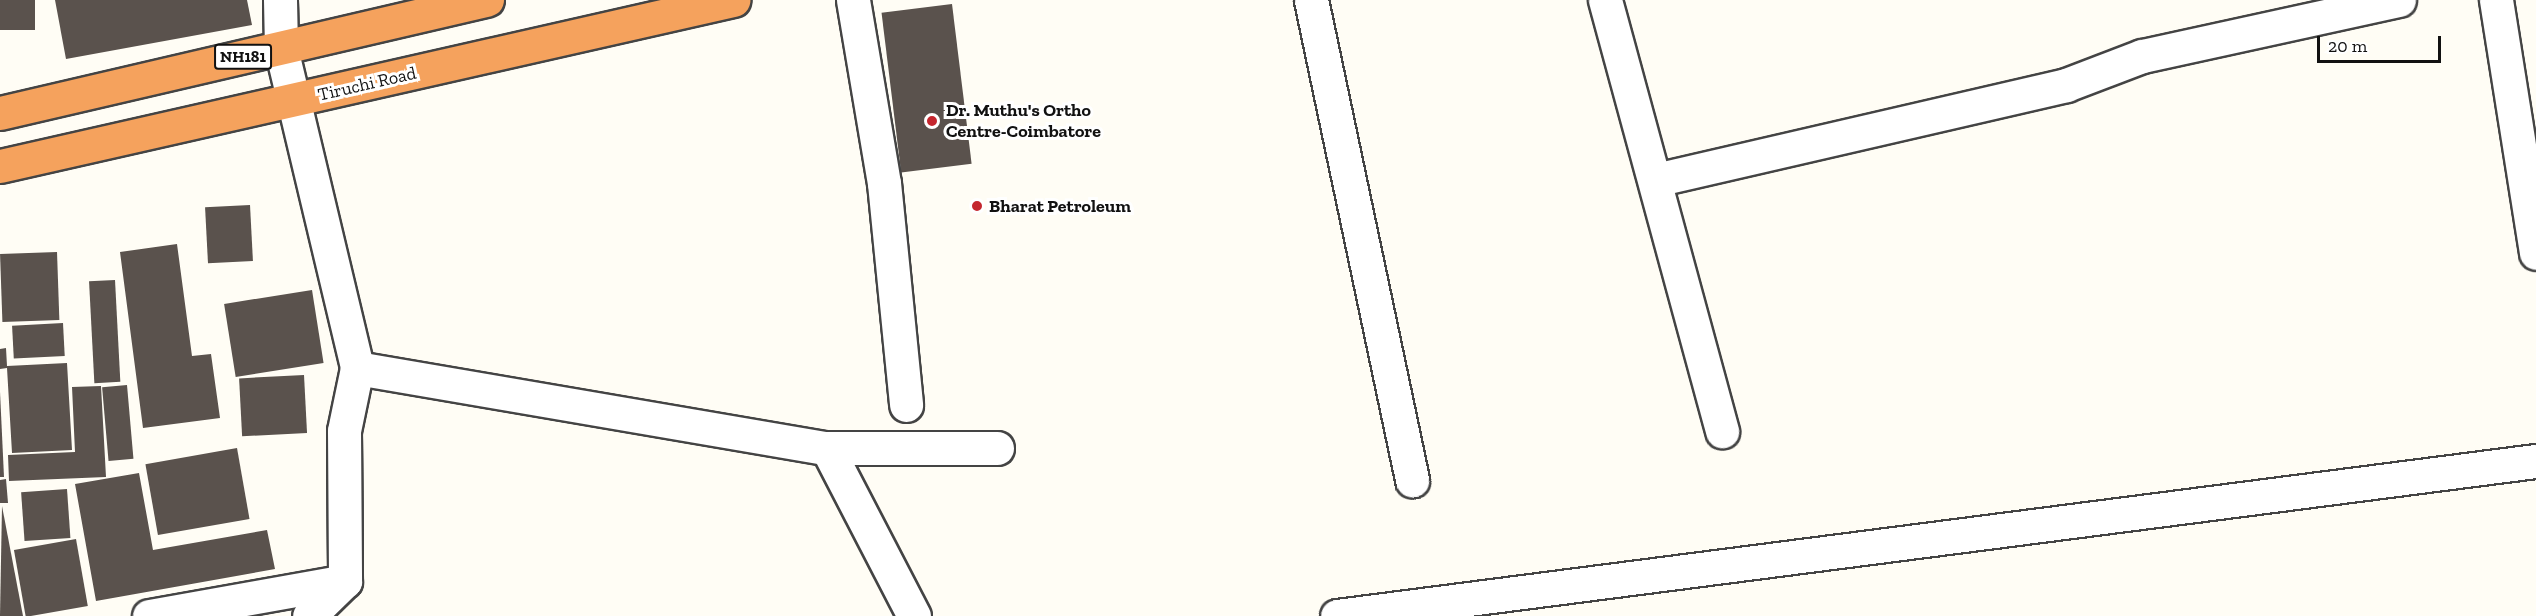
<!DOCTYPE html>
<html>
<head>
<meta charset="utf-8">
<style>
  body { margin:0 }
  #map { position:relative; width:2536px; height:616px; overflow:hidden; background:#fffdf5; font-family:"Zilla Slab",serif }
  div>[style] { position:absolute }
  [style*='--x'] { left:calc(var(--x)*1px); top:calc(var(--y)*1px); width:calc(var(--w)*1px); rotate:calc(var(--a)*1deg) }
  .building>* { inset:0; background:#5a524d; transform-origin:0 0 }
  .roads { filter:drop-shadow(2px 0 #444) drop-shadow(-2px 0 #444) drop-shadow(0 2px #444) drop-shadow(0 -2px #444) }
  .minor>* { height:33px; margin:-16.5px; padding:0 16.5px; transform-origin:16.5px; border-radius:16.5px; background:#fff }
  .highway>* { height:33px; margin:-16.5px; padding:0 16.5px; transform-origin:16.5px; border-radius:16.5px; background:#f5a25d }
  .dots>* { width:16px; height:16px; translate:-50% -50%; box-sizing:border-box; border:3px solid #fff; border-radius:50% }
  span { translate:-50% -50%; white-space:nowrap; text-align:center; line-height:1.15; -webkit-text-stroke:6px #fff; paint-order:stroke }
  .shield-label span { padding:2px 4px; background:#fff; border:2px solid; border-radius:4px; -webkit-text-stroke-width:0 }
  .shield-label { font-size:16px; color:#111; font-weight:700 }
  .street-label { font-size:18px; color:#111 }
  .poi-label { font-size:18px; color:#111; font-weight:700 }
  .left { translate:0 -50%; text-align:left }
  .scale { position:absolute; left:2317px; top:36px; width:124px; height:27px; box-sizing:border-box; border:3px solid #111; border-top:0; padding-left:8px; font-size:18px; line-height:21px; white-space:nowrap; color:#111; -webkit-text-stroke:4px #fff; paint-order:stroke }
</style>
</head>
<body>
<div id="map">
  <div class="building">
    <div style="left:0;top:0;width:35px;height:30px"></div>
    <div style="clip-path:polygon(55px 0,247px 0,252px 25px,66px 59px)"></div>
    <div style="left:952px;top:4px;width:161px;height:71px;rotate:83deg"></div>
    <div style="left:250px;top:205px;width:56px;height:45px;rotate:87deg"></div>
    <div style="clip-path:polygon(177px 244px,192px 356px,211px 354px,220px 418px,143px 428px,120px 252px)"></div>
    <div style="left:57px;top:252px;width:68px;height:57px;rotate:88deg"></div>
    <div style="left:115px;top:280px;width:102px;height:26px;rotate:87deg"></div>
    <div style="left:312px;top:290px;width:74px;height:89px;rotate:81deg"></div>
    <div style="left:63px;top:323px;width:33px;height:51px;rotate:87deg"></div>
    <div style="clip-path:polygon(6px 348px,7px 366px,67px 363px,72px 450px,12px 453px,7px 368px,0 369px,0 349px)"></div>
    <div style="left:304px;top:375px;width:58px;height:65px;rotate:87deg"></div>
    <div style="left:127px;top:385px;width:74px;height:25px;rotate:85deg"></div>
    <div style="clip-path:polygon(101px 386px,106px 477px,9px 481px,8px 455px,75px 452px,72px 387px)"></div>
    <div style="clip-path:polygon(0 392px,4px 477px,0 477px)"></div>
    <div style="left:237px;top:448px;width:72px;height:93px;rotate:80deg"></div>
    <div style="clip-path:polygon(139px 473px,153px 550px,267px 530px,275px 569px,96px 601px,75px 484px)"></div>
    <div style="clip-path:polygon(6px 479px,8px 503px,0 503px,0 480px)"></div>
    <div style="left:67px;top:489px;width:49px;height:46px;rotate:86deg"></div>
    <div style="clip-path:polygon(2px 506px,23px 616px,0 616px)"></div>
    <div style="left:76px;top:539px;width:68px;height:63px;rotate:80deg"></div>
  </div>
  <div class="roads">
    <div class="minor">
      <div style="--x:280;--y:0;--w:48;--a:88.8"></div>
      <div style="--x:281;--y:48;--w:329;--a:76.6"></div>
      <div style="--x:357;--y:368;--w:64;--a:101.7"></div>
      <div style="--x:344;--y:431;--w:150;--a:89.6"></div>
      <div style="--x:345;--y:581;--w:50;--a:135.8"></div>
      <div style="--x:853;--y:0;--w:186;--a:80.4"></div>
      <div style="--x:884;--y:183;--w:223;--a:84.3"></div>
      <div style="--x:1311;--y:0;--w:491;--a:78.1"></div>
      <div style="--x:1605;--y:0;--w:447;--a:74.8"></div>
      <div style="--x:2496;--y:0;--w:256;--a:81"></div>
      <div style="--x:1655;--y:180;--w:422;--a:-13"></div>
      <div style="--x:2066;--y:85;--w:81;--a:-20.9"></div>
      <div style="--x:2142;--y:56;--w:263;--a:-12.3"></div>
      <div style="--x:357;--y:368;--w:477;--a:9.7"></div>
      <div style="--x:827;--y:448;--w:189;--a:62.6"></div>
      <div style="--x:827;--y:448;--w:170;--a:0"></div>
      <div style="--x:149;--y:616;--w:199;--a:-10.1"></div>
      <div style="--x:1337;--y:616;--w:1209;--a:-7.37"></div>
    </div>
    <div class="highway">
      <div style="--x:0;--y:113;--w:500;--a:-13.1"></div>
      <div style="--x:0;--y:166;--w:752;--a:-12.76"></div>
    </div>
  </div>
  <div class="dots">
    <div style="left:932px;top:121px;background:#c4262e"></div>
    <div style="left:977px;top:206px;background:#c4262e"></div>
  </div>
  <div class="shield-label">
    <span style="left:243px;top:57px">NH181</span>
  </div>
  <div class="street-label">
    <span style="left:367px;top:84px;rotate:-13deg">Tiruchi Road</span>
  </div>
  <div class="poi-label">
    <span class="left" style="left:946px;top:121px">Dr. Muthu's Ortho<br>Centre-Coimbatore</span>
    <span class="left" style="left:989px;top:206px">Bharat Petroleum</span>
  </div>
  <div class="scale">20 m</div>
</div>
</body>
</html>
